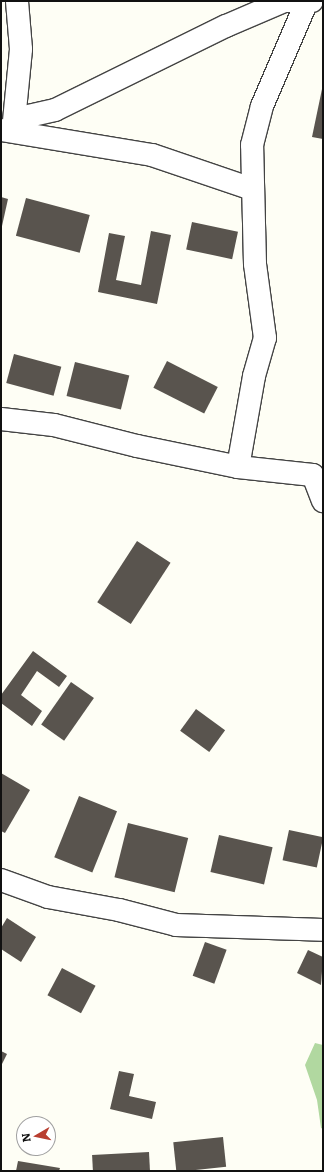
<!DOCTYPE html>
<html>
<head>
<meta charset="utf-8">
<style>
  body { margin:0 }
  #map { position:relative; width:324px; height:1172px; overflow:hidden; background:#fefef5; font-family:Literata,serif }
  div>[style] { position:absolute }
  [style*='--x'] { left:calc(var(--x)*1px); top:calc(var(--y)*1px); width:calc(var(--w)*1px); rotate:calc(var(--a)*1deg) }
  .forest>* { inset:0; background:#b1d8a0 }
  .building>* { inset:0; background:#59544e; transform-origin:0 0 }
  .roads { filter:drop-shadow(1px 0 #444) drop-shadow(-1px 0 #444) drop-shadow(0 1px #444) drop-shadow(0 -1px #444) }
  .minor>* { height:22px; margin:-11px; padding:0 11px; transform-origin:11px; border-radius:11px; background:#fff }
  span { translate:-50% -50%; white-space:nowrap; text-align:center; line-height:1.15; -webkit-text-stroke:4px #fff; paint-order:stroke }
  .frame { position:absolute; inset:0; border:2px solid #111; pointer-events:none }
  .north { position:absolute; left:16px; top:1116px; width:40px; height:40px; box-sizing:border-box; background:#fff; border:1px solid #a0a0a0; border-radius:50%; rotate:261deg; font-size:11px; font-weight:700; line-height:16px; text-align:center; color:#111 }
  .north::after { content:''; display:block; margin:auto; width:14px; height:18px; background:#b93e30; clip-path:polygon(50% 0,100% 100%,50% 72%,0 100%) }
</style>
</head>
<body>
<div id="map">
  <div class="forest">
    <div style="clip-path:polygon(315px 1043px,323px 1045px,323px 1129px,321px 1128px,317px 1100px,305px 1065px)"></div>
  </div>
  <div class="building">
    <div style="clip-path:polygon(322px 89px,323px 89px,323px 139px,312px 137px)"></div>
    <div style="clip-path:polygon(1px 197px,8px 199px,2px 226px,1px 226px)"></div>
    <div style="left:26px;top:198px;width:66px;height:39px;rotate:15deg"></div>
    <div style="left:192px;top:222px;width:47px;height:28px;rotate:12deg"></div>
    <div style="clip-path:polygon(151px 231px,171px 235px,157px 304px,98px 292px,109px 233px,125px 236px,116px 280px,141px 285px)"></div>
    <div style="left:14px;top:354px;width:49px;height:30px;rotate:15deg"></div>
    <div style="left:167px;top:361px;width:57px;height:30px;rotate:27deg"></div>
    <div style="left:75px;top:362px;width:56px;height:35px;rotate:14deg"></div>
    <div style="left:137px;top:541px;width:40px;height:73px;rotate:33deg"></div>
    <div style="clip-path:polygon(33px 651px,67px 676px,59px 687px,37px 671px,21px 695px,42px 711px,32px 726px,1px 703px,1px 695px)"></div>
    <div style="left:71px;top:682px;width:28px;height:52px;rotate:35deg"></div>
    <div style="left:196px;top:709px;width:36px;height:27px;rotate:36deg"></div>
    <div style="clip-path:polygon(1px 773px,30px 790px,5px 833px,1px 831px)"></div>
    <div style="left:79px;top:796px;width:41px;height:66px;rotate:22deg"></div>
    <div style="left:128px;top:823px;width:62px;height:56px;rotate:14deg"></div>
    <div style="left:289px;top:830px;width:35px;height:31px;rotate:12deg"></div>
    <div style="left:219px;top:835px;width:55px;height:38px;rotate:13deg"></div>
    <div style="clip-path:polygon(7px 918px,36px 937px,21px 962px,1px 949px,1px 928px)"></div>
    <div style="left:205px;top:942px;width:23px;height:36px;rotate:20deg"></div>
    <div style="clip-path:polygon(308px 950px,323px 957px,321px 985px,297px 973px)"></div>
    <div style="left:62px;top:968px;width:38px;height:31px;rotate:28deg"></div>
    <div style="clip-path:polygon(1px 1051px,7px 1054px,1px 1066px)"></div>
    <div style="clip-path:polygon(119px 1071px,134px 1074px,129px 1096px,156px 1102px,152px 1119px,110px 1109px)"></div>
    <div style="left:223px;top:1137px;width:30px;height:50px;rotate:84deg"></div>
    <div style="left:149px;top:1152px;width:19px;height:57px;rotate:87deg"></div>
    <div style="clip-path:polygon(18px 1161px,60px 1168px,59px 1171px,16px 1171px)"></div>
  </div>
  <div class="roads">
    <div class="minor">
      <div style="--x:15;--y:119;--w:41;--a:-12.7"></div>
      <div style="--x:55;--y:110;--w:191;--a:-26.2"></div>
      <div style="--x:226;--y:26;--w:63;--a:-23.3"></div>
      <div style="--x:284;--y:1;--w:28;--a:0"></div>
      <div style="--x:1;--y:130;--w:153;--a:9.4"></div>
      <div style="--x:152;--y:155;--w:106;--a:18.8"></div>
      <div style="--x:13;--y:131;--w:82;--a:-84.4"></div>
      <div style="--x:21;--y:49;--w:48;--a:-94.8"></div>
      <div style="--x:1;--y:419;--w:53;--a:6.5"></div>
      <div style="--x:54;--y:425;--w:86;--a:14.2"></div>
      <div style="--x:137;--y:446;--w:103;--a:11.7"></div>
      <div style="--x:238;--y:467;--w:92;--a:-80"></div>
      <div style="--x:254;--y:376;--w:40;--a:-74"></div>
      <div style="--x:265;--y:338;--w:75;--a:-97.7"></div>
      <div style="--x:255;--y:264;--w:119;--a:-91.4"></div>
      <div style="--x:252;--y:145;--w:40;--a:-75.6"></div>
      <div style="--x:262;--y:106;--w:114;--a:-66.8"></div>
      <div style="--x:238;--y:467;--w:75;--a:6.1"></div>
      <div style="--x:313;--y:475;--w:28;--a:69"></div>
      <div style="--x:1;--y:880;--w:50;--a:19.9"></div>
      <div style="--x:48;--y:897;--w:72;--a:10.4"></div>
      <div style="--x:119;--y:910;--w:59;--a:14.7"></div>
      <div style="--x:176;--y:925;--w:147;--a:1.9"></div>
    </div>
  </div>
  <div class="frame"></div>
  <div class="north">N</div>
</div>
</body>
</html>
